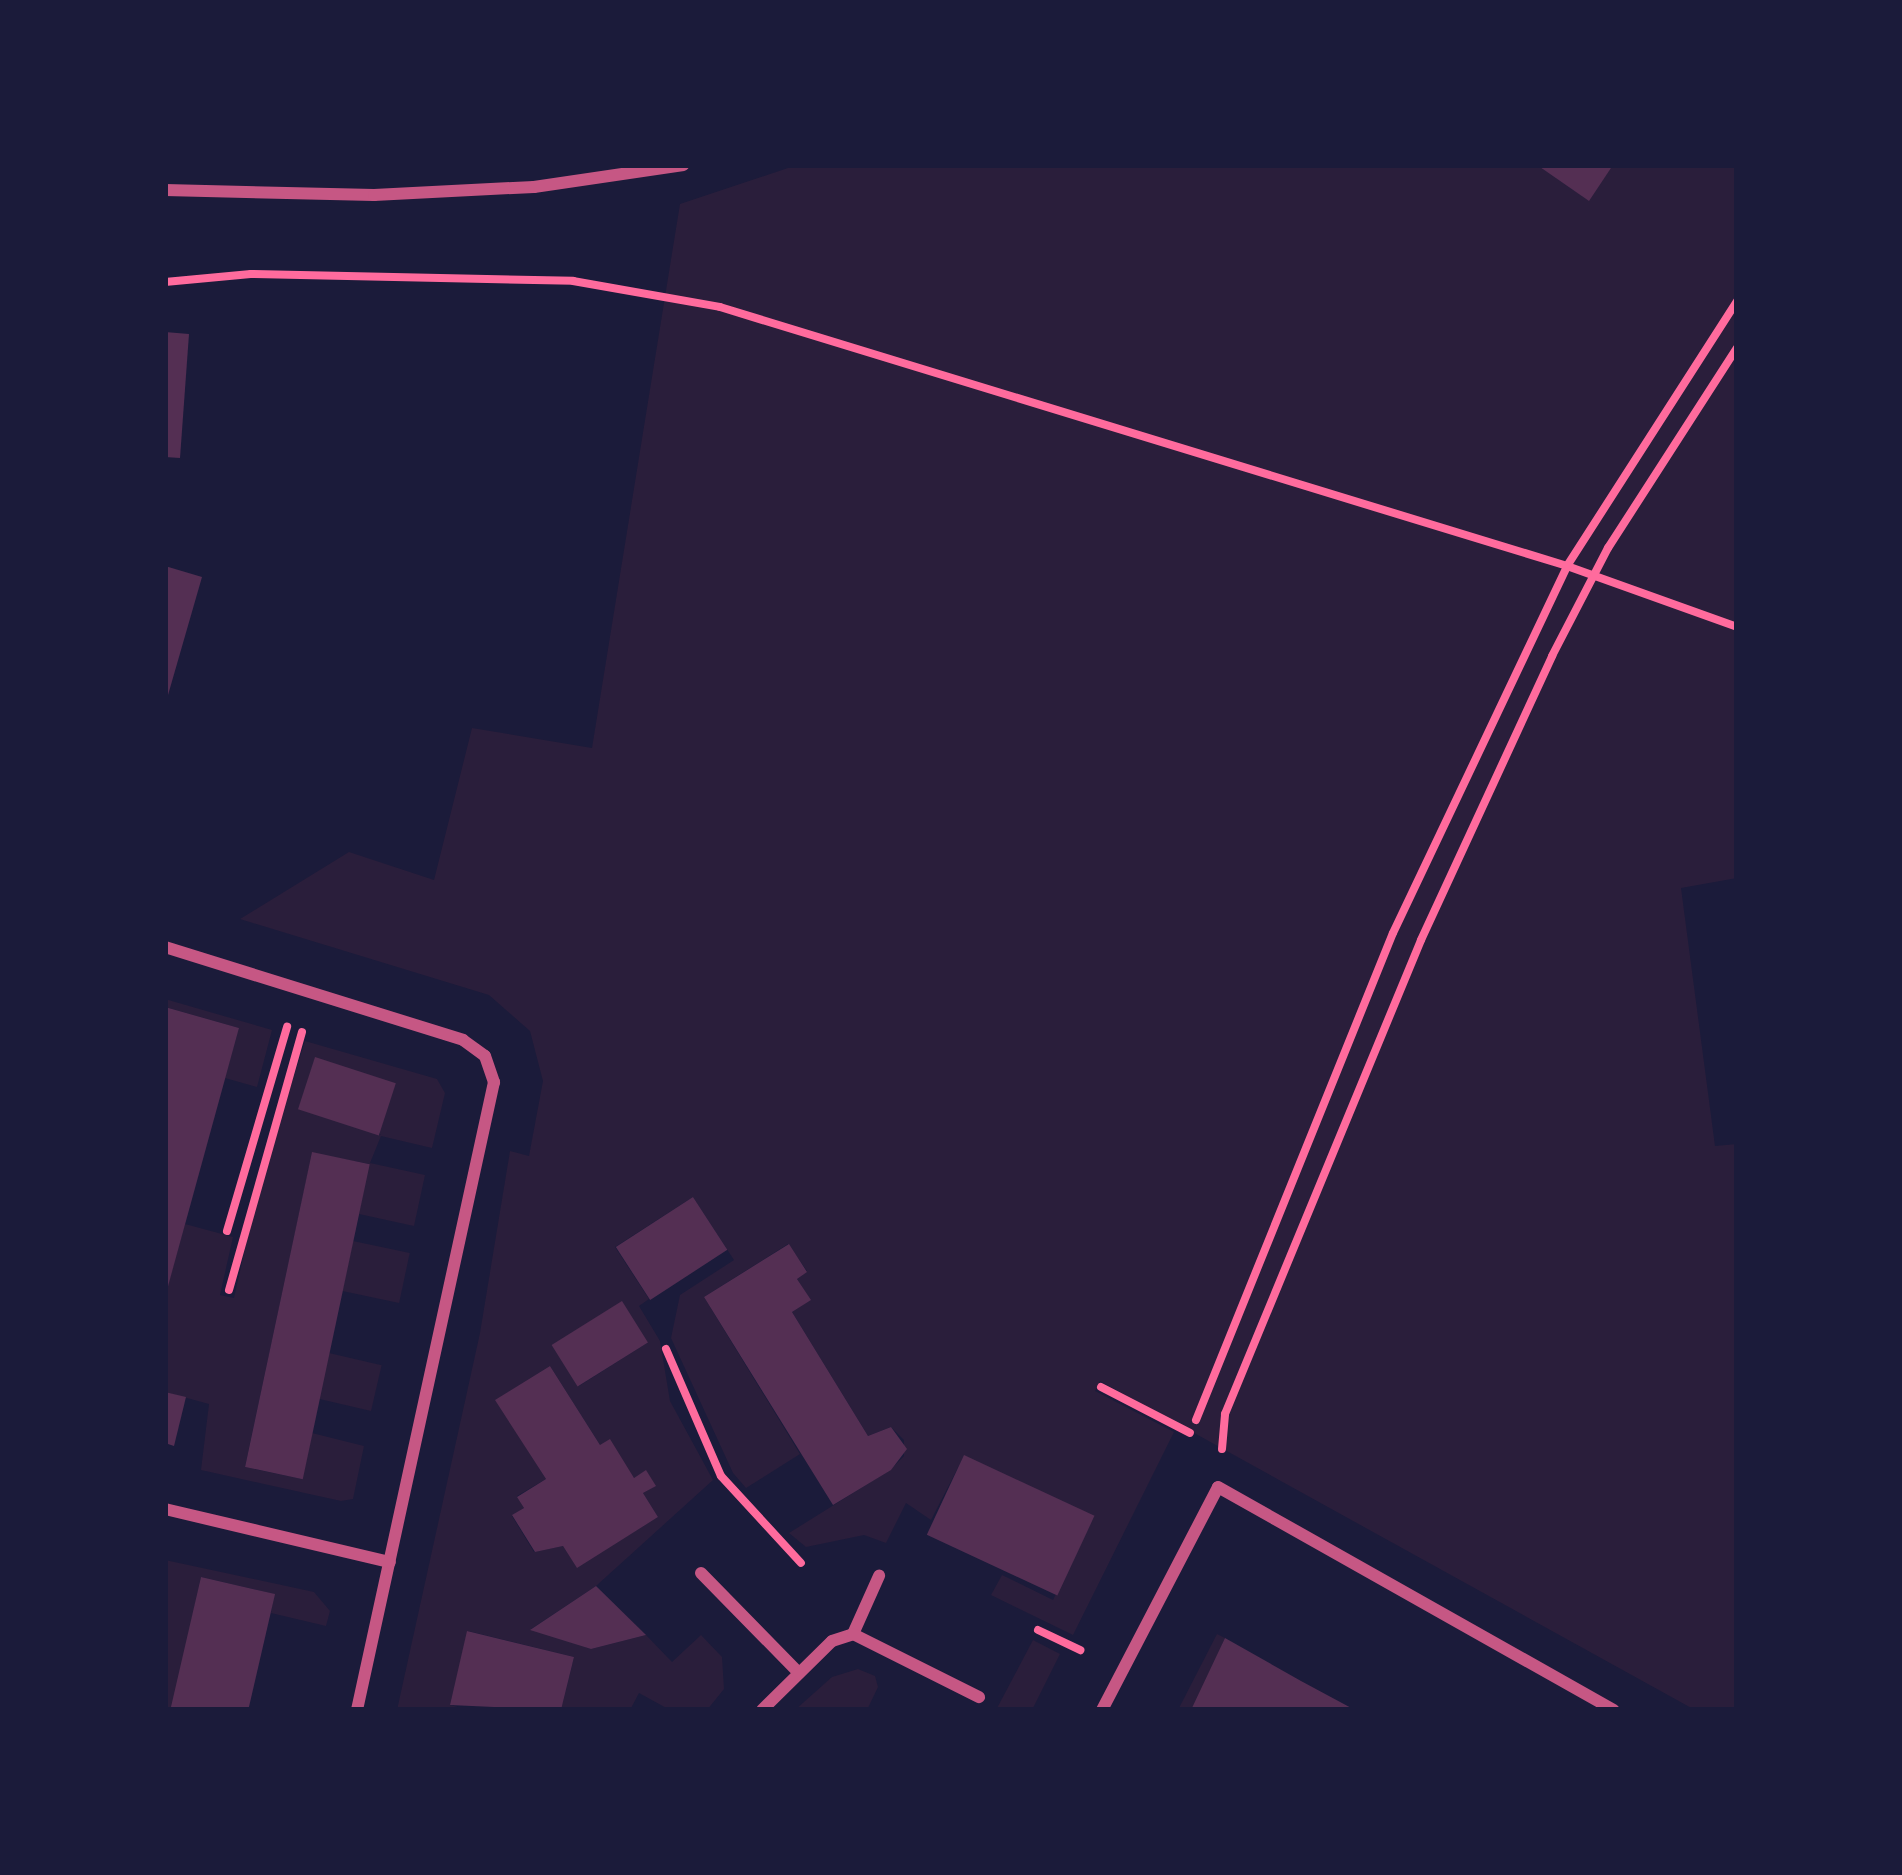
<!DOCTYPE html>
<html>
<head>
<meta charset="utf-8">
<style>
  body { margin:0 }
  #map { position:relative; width:1902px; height:1875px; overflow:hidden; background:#1b1b3a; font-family:Barlow,sans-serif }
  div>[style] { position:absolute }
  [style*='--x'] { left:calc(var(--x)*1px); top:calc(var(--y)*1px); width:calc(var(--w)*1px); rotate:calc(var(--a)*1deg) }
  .green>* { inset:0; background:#2a1e3b; transform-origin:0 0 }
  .building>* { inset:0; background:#542f53; transform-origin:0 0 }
  .path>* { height:8px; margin:-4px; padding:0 4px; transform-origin:4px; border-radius:4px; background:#ff6b9d }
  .minor>* { height:12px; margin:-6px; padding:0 6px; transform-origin:6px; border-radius:6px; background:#c65784 }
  span { translate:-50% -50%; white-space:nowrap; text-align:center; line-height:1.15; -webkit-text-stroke:12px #1b1b3a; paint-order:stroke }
  .frame { position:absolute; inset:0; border:168px solid #1b1b3a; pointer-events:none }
</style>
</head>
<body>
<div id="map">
  <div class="green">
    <div style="clip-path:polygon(evenodd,797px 165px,1537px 165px,1588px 200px,1613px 165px,1737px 165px,1737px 878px,1681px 888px,1715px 1146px,1737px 1144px,1737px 1710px,1695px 1710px,1100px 1381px,1095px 1391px,1174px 1432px,1073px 1635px,991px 1595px,1002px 1575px,1053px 1600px,1094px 1517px,964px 1456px,931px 1520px,906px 1503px,886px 1543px,864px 1535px,806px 1547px,789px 1533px,890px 1470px,904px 1456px,904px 1440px,891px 1427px,868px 1436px,792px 1312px,810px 1300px,797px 1279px,807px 1271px,788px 1244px,704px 1297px,800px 1454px,746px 1488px,733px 1473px,671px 1338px,680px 1295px,734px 1260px,693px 1197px,615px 1247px,649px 1299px,639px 1306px,660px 1341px,670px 1401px,713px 1480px,596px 1586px,531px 1629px,591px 1649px,646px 1635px,672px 1662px,701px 1635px,722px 1657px,724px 1689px,707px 1710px,670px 1710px,639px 1693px,630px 1710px,561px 1710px,574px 1657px,468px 1631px,450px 1705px,469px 1710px,397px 1710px,480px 1333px,510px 1151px,529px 1156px,543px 1081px,530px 1031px,489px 995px,240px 919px,349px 852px,434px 880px,472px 728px,592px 748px,680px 204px,797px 165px,622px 1302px,647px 1343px,579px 1386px,553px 1346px,622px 1302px,797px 165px,550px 1366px,600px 1445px,634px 1478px,646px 1471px,655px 1486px,643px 1493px,658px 1517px,577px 1567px,563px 1546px,534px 1552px,512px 1516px,524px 1508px,517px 1496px,546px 1479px,496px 1400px,550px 1366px)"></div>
    <div style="clip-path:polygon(165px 999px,272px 1030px,257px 1087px,225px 1078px,239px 1028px,165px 1007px)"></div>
    <div style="clip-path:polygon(evenodd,305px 1041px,437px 1079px,445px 1093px,432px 1148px,381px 1136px,370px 1163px,425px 1175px,414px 1226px,359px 1214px,369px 1164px,312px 1153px,245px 1467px,302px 1479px,312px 1433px,364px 1446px,353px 1499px,341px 1501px,201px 1470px,209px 1404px,165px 1392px,165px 1296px,185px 1224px,233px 1237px,220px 1295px,234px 1298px,259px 1186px,305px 1041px,315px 1058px,381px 1135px,299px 1109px,315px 1058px)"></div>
    <div style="left:353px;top:1241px;width:58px;height:51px;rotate:12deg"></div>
    <div style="left:329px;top:1353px;width:54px;height:47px;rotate:13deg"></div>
    <div style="clip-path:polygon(165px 1560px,314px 1592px,330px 1611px,326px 1626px,271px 1613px,274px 1594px,201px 1577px,172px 1710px,165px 1710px)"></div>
    <div style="clip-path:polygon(1217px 1634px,1225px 1638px,1206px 1683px,1191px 1710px,1178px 1710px)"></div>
    <div style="clip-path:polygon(1033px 1640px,1060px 1654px,1032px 1710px,996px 1710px)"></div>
    <div style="clip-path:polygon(858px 1669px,875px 1676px,878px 1687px,867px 1710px,795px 1710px,832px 1677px)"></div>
  </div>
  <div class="building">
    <div style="clip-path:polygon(1537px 165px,1613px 165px,1589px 201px)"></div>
    <div style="clip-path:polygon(165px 332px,189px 334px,180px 458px,165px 457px)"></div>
    <div style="clip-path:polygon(165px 566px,202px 577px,166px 702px,165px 702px)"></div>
    <div style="clip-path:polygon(165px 1007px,239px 1028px,167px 1290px,165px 1290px)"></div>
    <div style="left:315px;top:1057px;width:85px;height:55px;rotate:18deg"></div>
    <div style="left:312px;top:1152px;width:59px;height:322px;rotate:12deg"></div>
    <div style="left:693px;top:1197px;width:63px;height:92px;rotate:57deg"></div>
    <div style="clip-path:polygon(789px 1244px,807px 1272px,797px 1279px,811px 1300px,792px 1312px,868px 1436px,891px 1427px,907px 1449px,891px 1470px,833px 1505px,704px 1297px)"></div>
    <div style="left:622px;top:1301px;width:49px;height:83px;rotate:58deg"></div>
    <div style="clip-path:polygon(550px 1366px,600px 1445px,610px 1439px,634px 1478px,646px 1470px,656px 1486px,643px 1493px,658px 1517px,577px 1568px,563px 1546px,535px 1552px,512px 1515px,524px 1508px,517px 1497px,546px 1479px,495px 1400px)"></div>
    <div style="clip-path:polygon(165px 1392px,186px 1397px,174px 1446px,165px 1443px)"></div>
    <div style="left:964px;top:1455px;width:144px;height:88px;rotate:25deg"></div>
    <div style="left:201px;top:1577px;width:76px;height:136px;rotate:13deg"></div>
    <div style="clip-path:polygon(596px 1586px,646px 1635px,591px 1649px,530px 1630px)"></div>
    <div style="clip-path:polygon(467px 1631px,574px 1657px,561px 1710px,450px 1705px)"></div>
    <div style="clip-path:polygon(1225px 1638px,1301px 1681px,1355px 1710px,1191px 1710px)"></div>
  </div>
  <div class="path">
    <div style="--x:165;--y:282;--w:86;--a:-5.3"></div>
    <div style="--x:251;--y:274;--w:322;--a:1.2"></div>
    <div style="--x:573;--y:281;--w:149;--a:10"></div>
    <div style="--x:720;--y:307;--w:886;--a:17"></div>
    <div style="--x:1567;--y:566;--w:181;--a:19.7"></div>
    <div style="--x:227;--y:1231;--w:213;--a:-73.6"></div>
    <div style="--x:229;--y:1290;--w:268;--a:-74.2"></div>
    <div style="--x:666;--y:1349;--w:138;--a:66.6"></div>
    <div style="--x:721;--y:1476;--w:118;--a:47.4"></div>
    <div style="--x:1101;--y:1387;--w:100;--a:27.3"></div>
    <div style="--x:1196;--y:1420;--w:525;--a:-67.98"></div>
    <div style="--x:1393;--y:933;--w:406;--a:-64.6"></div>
    <div style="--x:1567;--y:566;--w:315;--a:-57.3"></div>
    <div style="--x:1222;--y:1449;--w:35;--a:-85"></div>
    <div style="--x:1225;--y:1414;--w:513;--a:-67.53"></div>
    <div style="--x:1421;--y:940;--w:313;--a:-65.2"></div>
    <div style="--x:1552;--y:656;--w:122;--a:-62.6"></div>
    <div style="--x:1608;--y:548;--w:238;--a:-57.2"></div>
    <div style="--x:1038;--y:1630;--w:47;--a:25.5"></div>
  </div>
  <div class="minor">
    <div style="--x:165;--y:190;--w:209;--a:1.4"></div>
    <div style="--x:374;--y:195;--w:160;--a:-2.9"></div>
    <div style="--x:534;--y:187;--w:151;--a:-8.4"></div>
    <div style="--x:165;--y:947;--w:312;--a:17.3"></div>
    <div style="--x:463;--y:1040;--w:27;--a:36"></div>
    <div style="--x:485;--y:1056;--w:28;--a:71"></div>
    <div style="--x:494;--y:1082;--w:643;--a:102.31"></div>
    <div style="--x:165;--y:1509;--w:231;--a:13.3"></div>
    <div style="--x:701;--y:1573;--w:137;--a:45.6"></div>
    <div style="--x:853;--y:1634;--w:64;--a:-65.9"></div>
    <div style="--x:762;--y:1710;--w:98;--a:-44.6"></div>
    <div style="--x:832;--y:1641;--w:22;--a:-18"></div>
    <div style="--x:853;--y:1634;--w:141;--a:26.6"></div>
    <div style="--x:1102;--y:1710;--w:251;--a:-62.5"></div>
    <div style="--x:1218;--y:1487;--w:454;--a:29.4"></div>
  </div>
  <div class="frame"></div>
</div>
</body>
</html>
